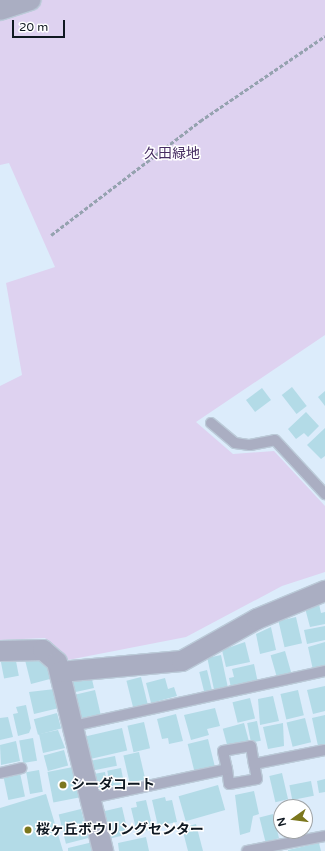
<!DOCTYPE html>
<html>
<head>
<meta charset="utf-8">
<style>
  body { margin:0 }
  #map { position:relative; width:325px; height:851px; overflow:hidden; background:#dcecfb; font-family:"Varela Round","Noto Sans JP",sans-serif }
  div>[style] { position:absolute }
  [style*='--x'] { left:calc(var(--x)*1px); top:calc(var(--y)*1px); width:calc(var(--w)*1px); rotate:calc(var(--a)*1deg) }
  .green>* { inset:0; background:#ded2f0 }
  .building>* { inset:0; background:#b3dbe7; transform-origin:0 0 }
  .path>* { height:2.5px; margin-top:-1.25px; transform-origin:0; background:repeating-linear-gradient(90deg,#95a2af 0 4px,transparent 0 6px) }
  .roads { filter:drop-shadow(1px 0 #bbcad8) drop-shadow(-1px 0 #bbcad8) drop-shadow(0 1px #bbcad8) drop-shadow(0 -1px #bbcad8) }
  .service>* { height:10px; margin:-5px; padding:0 5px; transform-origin:5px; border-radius:5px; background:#aaaec2 }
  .minor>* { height:20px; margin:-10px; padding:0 10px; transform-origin:10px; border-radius:10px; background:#aaaec2 }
  .dots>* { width:11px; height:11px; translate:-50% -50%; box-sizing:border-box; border:2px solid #fff; border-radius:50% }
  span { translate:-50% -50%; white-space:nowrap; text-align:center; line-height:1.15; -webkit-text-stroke:3px #fff; paint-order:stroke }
  .park-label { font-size:14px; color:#452b61 }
  .poi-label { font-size:14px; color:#0f1821; font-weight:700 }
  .left { translate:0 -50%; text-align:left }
  .north { position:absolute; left:273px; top:799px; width:40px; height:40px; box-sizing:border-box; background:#fff; border:1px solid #9fa3a6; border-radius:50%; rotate:256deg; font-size:11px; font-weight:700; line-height:16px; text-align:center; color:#0f1821 }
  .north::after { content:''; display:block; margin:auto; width:14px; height:18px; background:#7c771d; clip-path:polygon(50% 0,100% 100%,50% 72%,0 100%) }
  .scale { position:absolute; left:12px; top:20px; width:53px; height:18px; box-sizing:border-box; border:2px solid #0f1821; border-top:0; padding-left:5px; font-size:12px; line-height:14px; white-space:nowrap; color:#0f1821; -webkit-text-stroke:3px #fff; paint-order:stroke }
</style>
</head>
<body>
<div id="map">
  <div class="green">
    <div style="clip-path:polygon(27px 0,325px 0,325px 335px,196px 422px,233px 454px,274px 451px,325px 506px,325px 572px,282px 586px,186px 637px,68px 660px,45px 638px,0 640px,0 386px,22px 375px,6px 283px,55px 267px,9px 163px,0 165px,0 13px)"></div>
  </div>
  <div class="building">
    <div style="left:292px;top:387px;width:24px;height:13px;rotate:52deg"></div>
    <div style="left:262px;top:388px;width:15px;height:20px;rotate:53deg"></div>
    <div style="clip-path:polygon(325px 391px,325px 406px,318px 397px)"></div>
    <div style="clip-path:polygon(306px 412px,319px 426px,308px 437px,304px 433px,296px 439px,288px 429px)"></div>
    <div style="clip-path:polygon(325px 428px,325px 456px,321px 459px,307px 445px)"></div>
    <div style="clip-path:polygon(319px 604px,321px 613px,325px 612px,325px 624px,310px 627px,305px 608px)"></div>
    <div style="left:296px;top:617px;width:27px;height:18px;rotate:77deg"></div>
    <div style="clip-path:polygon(325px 626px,325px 640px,307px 644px,304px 630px)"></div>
    <div style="clip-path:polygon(271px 627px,276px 650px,260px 654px,256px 634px)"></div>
    <div style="clip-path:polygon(245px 642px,250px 662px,226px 667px,222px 650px)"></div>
    <div style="clip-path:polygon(325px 642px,325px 668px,313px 670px,308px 647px)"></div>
    <div style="left:285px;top:651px;width:25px;height:15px;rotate:74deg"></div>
    <div style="left:221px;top:655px;width:34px;height:14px;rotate:78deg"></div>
    <div style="left:15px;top:656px;width:20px;height:15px;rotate:79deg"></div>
    <div style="clip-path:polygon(24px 656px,45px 658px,50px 679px,31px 684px)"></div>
    <div style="clip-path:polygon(254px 664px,258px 683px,231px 688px,229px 678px,234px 677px,232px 669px)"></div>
    <div style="left:207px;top:670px;width:21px;height:8px;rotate:76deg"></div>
    <div style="clip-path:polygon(91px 675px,94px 688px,71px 693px,68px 677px)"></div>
    <div style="left:141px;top:677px;width:29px;height:15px;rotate:76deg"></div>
    <div style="clip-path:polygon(165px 678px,168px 689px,174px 687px,177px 696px,151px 703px,146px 683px)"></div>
    <div style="clip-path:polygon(325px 686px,325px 711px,313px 714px,307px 690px)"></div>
    <div style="clip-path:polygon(55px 689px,59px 708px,34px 714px,29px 692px)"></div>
    <div style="left:95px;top:690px;width:26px;height:24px;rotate:77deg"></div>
    <div style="left:298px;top:690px;width:26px;height:18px;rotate:77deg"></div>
    <div style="clip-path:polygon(273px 696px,279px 721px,260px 725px,258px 699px)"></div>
    <div style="left:250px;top:698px;width:21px;height:18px;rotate:76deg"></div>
    <div style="clip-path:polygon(26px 705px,31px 728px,29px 733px,18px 736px,13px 714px,18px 713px,16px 707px)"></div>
    <div style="clip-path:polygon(215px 708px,220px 726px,207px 729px,209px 735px,191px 740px,184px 715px)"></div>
    <div style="left:57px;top:713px;width:16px;height:24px;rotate:75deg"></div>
    <div style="clip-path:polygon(176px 714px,183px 741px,169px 744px,168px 738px,162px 739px,157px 719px)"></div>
    <div style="clip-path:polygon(325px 715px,325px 745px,318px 746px,312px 718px)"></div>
    <div style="clip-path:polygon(8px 717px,13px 737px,0 740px,0 718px)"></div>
    <div style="left:305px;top:718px;width:25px;height:19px;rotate:76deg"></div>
    <div style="left:257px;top:721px;width:20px;height:10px;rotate:79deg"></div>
    <div style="left:144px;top:722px;width:27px;height:17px;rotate:77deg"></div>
    <div style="left:244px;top:723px;width:20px;height:22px;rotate:75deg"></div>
    <div style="clip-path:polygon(283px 723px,284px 746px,268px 749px,263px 727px)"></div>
    <div style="left:122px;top:728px;width:23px;height:40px;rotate:77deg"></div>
    <div style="clip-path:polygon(58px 730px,65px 748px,43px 753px,39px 734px)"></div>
    <div style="left:33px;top:738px;width:23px;height:14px;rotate:80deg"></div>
    <div style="left:208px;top:739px;width:29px;height:21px;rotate:76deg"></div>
    <div style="clip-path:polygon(16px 741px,20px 761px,1px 765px,0 745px)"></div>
    <div style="left:64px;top:750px;width:16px;height:21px;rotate:75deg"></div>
    <div style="left:139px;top:752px;width:28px;height:16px;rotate:77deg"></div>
    <div style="left:115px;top:756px;width:10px;height:27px;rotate:79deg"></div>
    <div style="left:73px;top:767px;width:31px;height:26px;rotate:79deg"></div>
    <div style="left:121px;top:768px;width:16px;height:14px;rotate:79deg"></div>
    <div style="left:39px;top:770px;width:22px;height:13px;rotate:80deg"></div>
    <div style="left:105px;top:772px;width:17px;height:13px;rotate:80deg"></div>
    <div style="left:20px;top:773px;width:24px;height:17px;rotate:78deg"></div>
    <div style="left:282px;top:773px;width:27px;height:13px;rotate:77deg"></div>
    <div style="clip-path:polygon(325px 779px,325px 792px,319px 793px,317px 781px)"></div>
    <div style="left:311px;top:781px;width:15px;height:22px;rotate:79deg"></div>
    <div style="left:218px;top:785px;width:26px;height:41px;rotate:74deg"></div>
    <div style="clip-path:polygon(254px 791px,259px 814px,253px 816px,250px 832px,240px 835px,235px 795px)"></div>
    <div style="clip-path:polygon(46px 794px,63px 851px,0 851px,0 808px)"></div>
    <div style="clip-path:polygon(165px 797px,166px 801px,172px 800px,177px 822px,158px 826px,152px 800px)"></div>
    <div style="clip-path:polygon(146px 800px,153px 829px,137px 833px,131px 808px,137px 807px,136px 802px)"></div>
    <div style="clip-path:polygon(298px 802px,300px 807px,287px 805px)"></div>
    <div style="left:122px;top:807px;width:28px;height:22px;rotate:77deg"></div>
    <div style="left:81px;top:809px;width:30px;height:23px;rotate:76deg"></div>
    <div style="left:273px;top:814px;width:25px;height:14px;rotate:76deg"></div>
    <div style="clip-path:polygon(196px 824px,203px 851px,188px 851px,182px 828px)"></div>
    <div style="clip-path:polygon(286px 831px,304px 831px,287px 836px)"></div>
    <div style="clip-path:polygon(146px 837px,149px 851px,119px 851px,118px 843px)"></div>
    <div style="clip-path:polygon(93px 842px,95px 851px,68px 851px,68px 848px)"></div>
    <div style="clip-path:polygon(319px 843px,321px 851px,288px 851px,288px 850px)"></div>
  </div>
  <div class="path">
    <div style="--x:51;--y:235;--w:188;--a:-37.4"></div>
    <div style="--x:200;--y:121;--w:151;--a:-34.2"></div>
  </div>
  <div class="roads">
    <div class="service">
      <div style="--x:211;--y:423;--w:31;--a:40"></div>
      <div style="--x:235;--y:443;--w:15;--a:8"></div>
      <div style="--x:250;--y:445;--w:25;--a:-11"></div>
      <div style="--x:275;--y:440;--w:74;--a:47.2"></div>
      <div style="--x:73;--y:726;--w:258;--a:-12.3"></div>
      <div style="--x:227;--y:769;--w:15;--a:82"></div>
      <div style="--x:229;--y:784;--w:28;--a:-10"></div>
      <div style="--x:257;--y:779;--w:15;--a:-101"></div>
      <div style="--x:0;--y:773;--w:22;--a:-13"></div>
      <div style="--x:91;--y:798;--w:139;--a:-12"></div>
      <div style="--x:227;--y:769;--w:18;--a:-103"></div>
      <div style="--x:223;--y:751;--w:28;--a:-10"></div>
      <div style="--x:251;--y:746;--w:18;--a:81"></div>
      <div style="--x:254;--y:764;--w:72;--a:-11.2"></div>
      <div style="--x:247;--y:851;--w:79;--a:-10.9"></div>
    </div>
    <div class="minor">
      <div style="--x:0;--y:10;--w:32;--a:-18"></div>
      <div style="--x:0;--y:651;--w:43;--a:-1.3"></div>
      <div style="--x:43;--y:650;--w:18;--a:41"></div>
      <div style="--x:57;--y:662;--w:195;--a:76.3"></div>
      <div style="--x:60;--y:672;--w:122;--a:-5.2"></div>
      <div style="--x:182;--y:661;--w:86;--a:-29.2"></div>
      <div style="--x:257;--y:619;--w:74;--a:-22.4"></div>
    </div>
  </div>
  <div class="dots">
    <div style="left:63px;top:785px;background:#7c771d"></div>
    <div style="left:28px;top:830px;background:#7c771d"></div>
  </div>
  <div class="park-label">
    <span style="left:172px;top:154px">久田緑地</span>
  </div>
  <div class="poi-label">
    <span class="left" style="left:71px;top:785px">シーダコート</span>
    <span class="left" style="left:36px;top:830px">桜ヶ丘ボウリングセンター</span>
  </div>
  <div class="north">N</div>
  <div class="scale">20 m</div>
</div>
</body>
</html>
